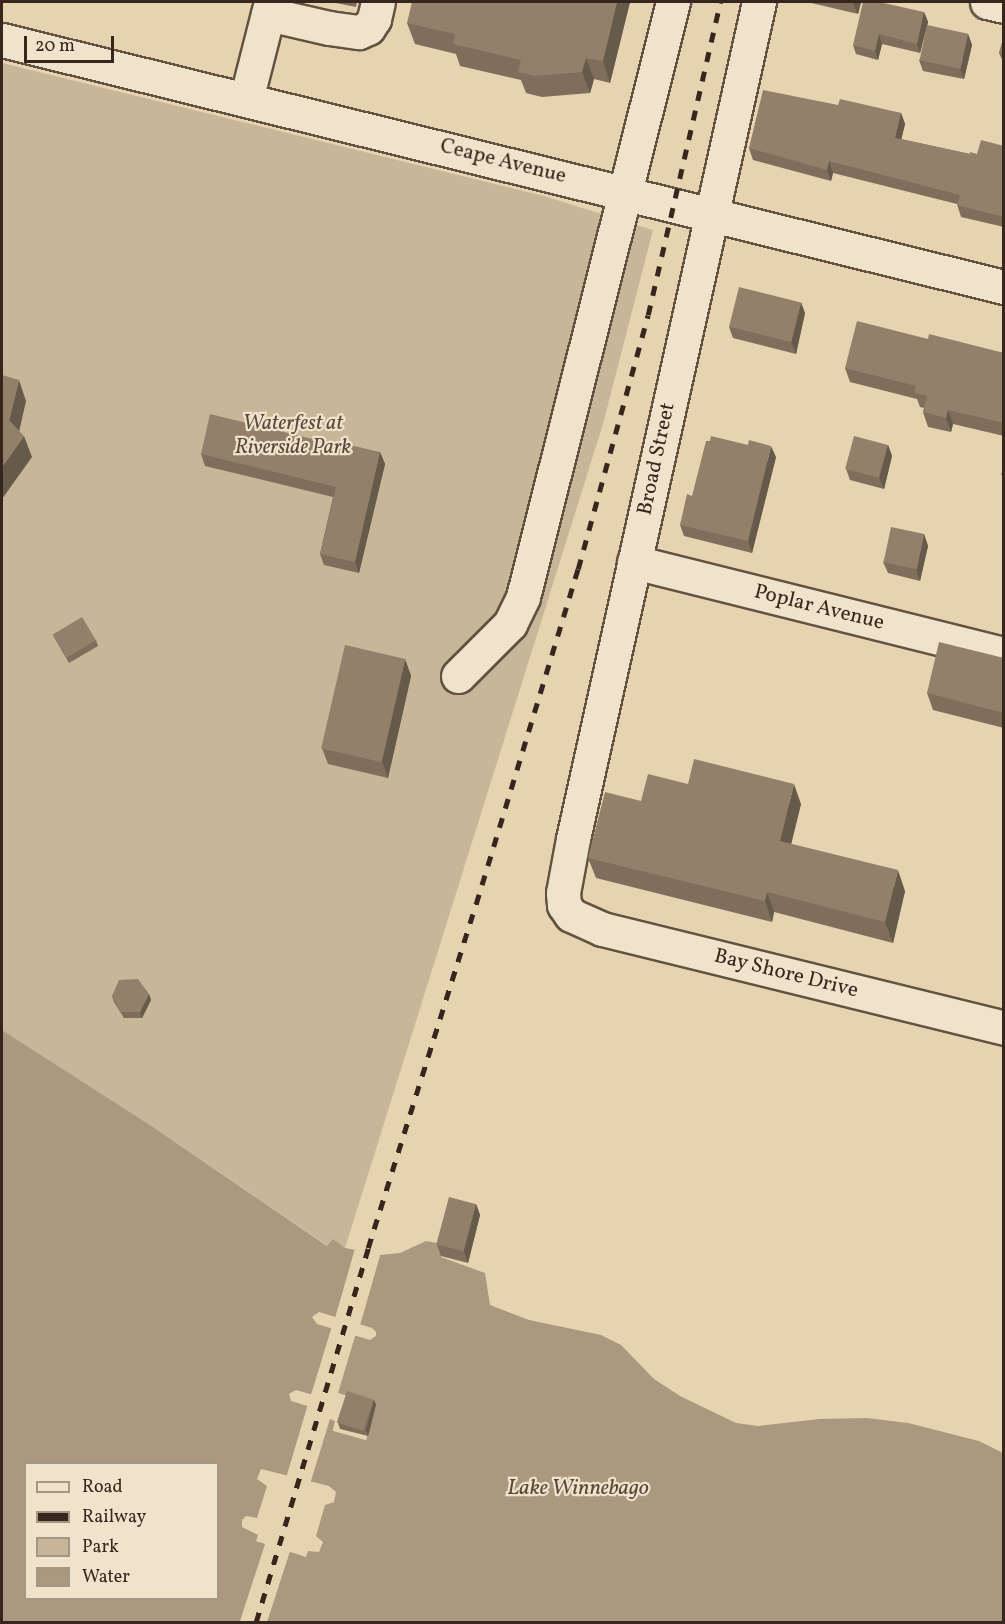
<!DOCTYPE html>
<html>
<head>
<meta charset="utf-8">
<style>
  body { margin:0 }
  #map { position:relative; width:1005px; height:1624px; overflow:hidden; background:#e6d4b1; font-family:Vollkorn,serif }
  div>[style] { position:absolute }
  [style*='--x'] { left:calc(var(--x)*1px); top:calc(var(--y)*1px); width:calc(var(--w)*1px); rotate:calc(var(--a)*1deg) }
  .green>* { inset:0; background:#c8b698 }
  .water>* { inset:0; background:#aa997f }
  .pier>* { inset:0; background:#e6d4b1; transform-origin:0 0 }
  .roads { filter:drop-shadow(2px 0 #635242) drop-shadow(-2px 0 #635242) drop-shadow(0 2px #635242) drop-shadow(0 -2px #635242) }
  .minor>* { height:33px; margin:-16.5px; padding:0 16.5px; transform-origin:16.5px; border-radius:16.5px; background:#efe3cc }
  .rail>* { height:4.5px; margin-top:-2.25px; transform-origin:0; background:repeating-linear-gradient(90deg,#37261d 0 10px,transparent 0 20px) }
  .wall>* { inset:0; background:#7e6e5b }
  .shaded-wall>* { inset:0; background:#665a4a }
  .building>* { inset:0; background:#92806a; transform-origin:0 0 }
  span { translate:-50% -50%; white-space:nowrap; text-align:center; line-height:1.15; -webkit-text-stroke:4.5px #efe3cc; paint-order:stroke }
  .street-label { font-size:21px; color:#37261d }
  .park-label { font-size:21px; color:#5b4a3c; font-style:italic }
  .water-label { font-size:22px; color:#5a483a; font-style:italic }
  .frame { position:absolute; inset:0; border:3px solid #37261d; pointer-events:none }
  .legend { position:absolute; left:24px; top:1462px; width:195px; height:138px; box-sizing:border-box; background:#efe3cc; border:2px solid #a59786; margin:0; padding:8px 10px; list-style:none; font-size:18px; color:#37261d }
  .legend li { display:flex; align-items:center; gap:12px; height:30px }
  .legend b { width:30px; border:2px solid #a59786 }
  .scale { position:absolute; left:24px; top:36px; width:90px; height:27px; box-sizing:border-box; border:3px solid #37261d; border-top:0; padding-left:8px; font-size:18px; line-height:21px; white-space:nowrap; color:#37261d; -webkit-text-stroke:4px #efe3cc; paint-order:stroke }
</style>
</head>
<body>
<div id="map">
  <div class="green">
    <div style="clip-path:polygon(2px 63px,544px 196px,653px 230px,603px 424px,345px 1248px,328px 1246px,150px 1125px,2px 1030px)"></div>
  </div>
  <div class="water">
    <div style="clip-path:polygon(evenodd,2px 1030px,150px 1125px,327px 1246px,333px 1239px,345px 1248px,380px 1255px,400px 1253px,426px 1241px,443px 1244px,441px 1257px,485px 1273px,490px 1305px,529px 1320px,601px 1335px,621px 1345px,654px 1379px,680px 1396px,736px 1423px,758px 1426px,819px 1419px,867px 1418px,908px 1423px,979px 1441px,1003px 1453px,1003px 1622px,2px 1622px,2px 1030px,319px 1312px,372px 1328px,376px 1332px,376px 1336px,370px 1340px,317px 1324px,312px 1317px,319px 1312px,2px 1030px,296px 1390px,341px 1403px,376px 1406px,366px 1440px,333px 1430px,337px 1415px,291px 1401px,289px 1394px,296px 1390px,2px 1030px,26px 1464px,218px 1464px,218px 1598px,26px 1598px,26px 1464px,2px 1030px,261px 1469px,329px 1486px,336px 1492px,334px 1502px,325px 1505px,316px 1536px,323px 1542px,319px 1552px,308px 1551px,306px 1557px,256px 1541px,258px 1535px,242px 1527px,242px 1520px,246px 1516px,257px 1518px,267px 1486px,257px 1479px,261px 1469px)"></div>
  </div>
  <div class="pier">
    <div style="left:356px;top:1245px;width:26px;height:78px;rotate:16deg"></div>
    <div style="clip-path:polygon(332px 1326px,356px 1333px,338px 1393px,376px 1405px,366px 1440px,333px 1431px,335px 1421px,330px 1419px,310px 1484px,286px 1478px,308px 1404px,339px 1413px,336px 1429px,365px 1435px,344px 1405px,310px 1398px)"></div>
    <div style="left:266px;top:1541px;width:26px;height:84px;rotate:18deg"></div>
  </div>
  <div class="roads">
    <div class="minor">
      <div style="--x:759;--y:2;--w:857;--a:102.53"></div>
      <div style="--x:573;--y:839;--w:55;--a:100.5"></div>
      <div style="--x:563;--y:893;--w:12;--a:85"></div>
      <div style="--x:564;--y:905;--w:12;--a:55"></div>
      <div style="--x:571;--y:915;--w:34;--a:24"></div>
      <div style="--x:602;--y:929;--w:414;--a:13.8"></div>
      <div style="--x:987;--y:2;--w:17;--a:13"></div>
      <div style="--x:268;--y:14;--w:63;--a:12.9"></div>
      <div style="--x:329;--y:28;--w:30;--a:8"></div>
      <div style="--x:359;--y:32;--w:10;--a:-24"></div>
      <div style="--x:368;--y:28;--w:11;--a:-56"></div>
      <div style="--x:374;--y:19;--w:17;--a:-77"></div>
      <div style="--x:2;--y:40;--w:1032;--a:13.85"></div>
      <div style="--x:246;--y:100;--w:101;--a:-75.7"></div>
      <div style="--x:634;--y:562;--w:381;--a:14"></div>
      <div style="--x:458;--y:676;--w:74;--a:-45"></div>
      <div style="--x:510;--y:624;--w:30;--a:-64"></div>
      <div style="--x:523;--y:597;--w:614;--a:-75.85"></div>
    </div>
  </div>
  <div class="rail">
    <div style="--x:256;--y:1622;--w:390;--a:-73.3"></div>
    <div style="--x:368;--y:1248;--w:361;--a:-72.6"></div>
    <div style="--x:476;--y:904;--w:350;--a:-73.1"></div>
    <div style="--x:578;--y:569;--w:263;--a:-74.6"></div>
    <div style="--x:648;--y:315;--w:321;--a:-77"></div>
  </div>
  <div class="wall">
    <div style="clip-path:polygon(331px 2px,357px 2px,356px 7px)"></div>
    <div style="clip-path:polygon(630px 2px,610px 83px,594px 79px,590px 93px,542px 97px,526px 93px,521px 80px,460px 66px,456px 54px,415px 44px,407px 23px)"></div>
    <div style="clip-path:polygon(807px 2px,861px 2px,858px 14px)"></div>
    <div style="clip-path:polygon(924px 12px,928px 22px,920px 53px,882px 44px,878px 60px,856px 54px,853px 45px)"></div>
    <div style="clip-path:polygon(968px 34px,972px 45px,964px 79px,923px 71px,919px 60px)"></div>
    <div style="clip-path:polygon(1004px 36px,1004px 64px,999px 53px)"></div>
    <div style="clip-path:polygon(838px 105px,901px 113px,905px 124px,901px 139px,970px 154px,977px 154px,1004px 146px,1004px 227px,961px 217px,957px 204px,833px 173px,831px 181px,753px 160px,749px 148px)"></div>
    <div style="clip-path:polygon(805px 313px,796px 354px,733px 338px,729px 327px)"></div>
    <div style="clip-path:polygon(928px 339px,1004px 353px,1004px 436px,953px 424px,951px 432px,928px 427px,923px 412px,924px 408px,920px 407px,917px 399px,850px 382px,845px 368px)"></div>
    <div style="clip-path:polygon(888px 445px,892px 456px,884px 489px,850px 480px,846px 469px)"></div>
    <div style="clip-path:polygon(380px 452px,385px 464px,359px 573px,324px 565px,320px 554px,333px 497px,205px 466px,201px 454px)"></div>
    <div style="clip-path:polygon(776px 457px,752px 553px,684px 536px,680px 525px,692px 496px)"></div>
    <div style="clip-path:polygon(924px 534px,928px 546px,920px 581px,888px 573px,883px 562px)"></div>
    <div style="clip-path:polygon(53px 634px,96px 640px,98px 646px,69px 663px,55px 639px)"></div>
    <div style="clip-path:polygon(1004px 658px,1004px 728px,933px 710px,927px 693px)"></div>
    <div style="clip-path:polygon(405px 659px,411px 676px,388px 778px,328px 764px,322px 748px)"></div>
    <div style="clip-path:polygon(641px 801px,801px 804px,791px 844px,905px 891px,893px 943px,774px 912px,772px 922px,596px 878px,588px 858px)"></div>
    <div style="clip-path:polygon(149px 994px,151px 1000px,142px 1018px,124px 1018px,114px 1002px,112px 996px)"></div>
    <div style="clip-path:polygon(476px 1204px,480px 1215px,468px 1263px,441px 1256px,437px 1245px)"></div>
    <div style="clip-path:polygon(374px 1400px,376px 1405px,368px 1436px,340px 1429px,338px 1423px)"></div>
  </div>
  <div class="shaded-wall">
    <div style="clip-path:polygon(617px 2px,630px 2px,610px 83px,603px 61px)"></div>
    <div style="clip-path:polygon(854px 2px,861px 2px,858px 14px,853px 3px)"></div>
    <div style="clip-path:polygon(924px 12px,928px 22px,920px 53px,917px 44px)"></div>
    <div style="clip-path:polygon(879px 34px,882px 44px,878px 60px,875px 51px)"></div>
    <div style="clip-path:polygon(968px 34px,972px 45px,964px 79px,960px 69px)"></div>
    <div style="clip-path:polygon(586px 58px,594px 79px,590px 93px,582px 72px)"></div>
    <div style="clip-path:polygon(901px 113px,905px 124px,899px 149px,895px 138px)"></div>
    <div style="clip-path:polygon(829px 161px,833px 173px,831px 181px,827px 170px)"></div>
    <div style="clip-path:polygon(801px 302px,805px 313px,796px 354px,791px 342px)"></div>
    <div style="clip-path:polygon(19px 380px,26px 401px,17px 441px,9px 420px)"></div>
    <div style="clip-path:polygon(948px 410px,953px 424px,951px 432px,946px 418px)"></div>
    <div style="clip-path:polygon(24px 436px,32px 457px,2px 499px,2px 467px)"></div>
    <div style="clip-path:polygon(888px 445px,892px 456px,884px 489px,879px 477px)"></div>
    <div style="clip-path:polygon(771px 446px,776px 457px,752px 553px,748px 541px)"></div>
    <div style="clip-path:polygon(380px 452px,385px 464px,359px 573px,355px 562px)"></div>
    <div style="clip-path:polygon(924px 534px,928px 546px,920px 581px,916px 569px)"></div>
    <div style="clip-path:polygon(405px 659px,411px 676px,388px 778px,382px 761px)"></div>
    <div style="clip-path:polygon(794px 784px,801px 804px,787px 861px,780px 841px)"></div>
    <div style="clip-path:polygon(898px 870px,905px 891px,893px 943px,885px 922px)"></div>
    <div style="clip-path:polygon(767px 892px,774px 912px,772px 922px,765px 901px)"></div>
    <div style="clip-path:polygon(149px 994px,151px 1000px,142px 1018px,140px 1012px)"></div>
    <div style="clip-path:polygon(476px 1204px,480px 1215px,468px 1263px,464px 1251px)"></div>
    <div style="clip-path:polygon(374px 1400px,376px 1405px,368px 1436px,366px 1430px)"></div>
  </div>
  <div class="building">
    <div style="clip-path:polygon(412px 2px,617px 2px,603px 61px,586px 58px,582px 72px,535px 76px,518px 72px,521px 60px,453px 44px,455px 34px,407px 23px)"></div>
    <div style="clip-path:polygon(863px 2px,879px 2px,924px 12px,917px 44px,879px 34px,875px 51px,853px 45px)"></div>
    <div style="left:927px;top:25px;width:42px;height:36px;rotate:12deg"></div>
    <div style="clip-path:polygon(1004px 36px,1004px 54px,999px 53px)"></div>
    <div style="clip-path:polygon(763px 90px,838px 105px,840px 99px,901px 113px,895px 138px,970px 154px,970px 152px,977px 154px,981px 140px,1004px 146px,1004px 217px,957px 205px,960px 195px,829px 161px,827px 170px,749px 148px)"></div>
    <div style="left:739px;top:287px;width:64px;height:41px;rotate:14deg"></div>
    <div style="clip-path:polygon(857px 321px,928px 339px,929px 334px,1004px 353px,1004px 423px,948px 410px,946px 418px,923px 412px,927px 396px,914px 393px,916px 386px,845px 368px)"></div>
    <div style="clip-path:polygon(2px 375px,19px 380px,9px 420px,24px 436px,2px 467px)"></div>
    <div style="clip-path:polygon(210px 414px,345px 447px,345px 444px,380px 452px,355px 562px,320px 554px,336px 487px,201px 454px)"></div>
    <div style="clip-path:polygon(711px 436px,748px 445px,749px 440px,771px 446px,748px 541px,680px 525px,687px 494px,692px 496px,706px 441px,710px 441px)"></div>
    <div style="left:854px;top:436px;width:35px;height:34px;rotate:15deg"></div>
    <div style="clip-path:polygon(1004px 465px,1004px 476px,1001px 475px)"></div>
    <div style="left:891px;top:527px;width:34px;height:36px;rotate:12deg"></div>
    <div style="left:82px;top:617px;width:27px;height:34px;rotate:59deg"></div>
    <div style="clip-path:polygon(939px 642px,1004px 658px,1004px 713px,927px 693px)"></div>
    <div style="left:345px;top:645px;width:62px;height:106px;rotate:13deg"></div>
    <div style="clip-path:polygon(694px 759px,794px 784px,780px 841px,898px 870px,885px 922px,767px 892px,765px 901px,588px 858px,605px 792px,641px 801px,648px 774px,688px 784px)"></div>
    <div style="clip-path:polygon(138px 979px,149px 994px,140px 1012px,121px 1012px,112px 996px,119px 980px)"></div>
    <div style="left:449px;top:1197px;width:28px;height:49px;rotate:15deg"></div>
    <div style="left:347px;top:1391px;width:28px;height:33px;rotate:18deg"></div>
  </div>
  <div class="street-label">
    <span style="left:503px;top:162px;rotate:14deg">Ceape Avenue</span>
    <span style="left:657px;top:459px;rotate:-78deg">Broad Street</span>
    <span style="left:819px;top:608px;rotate:14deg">Poplar Avenue</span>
    <span style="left:786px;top:974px;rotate:14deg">Bay Shore Drive</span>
  </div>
  <div class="park-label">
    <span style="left:293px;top:436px">Waterfest at<br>Riverside Park</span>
  </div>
  <div class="water-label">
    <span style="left:578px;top:1489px">Lake Winnebago</span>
  </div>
  <div class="frame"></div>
  <ul class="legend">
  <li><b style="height:8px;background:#efe3cc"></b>Road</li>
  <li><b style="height:8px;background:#37261d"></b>Railway</li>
  <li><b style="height:16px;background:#c8b698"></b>Park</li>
  <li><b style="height:16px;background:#aa997f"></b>Water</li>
  </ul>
  <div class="scale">20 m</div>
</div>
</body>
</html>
